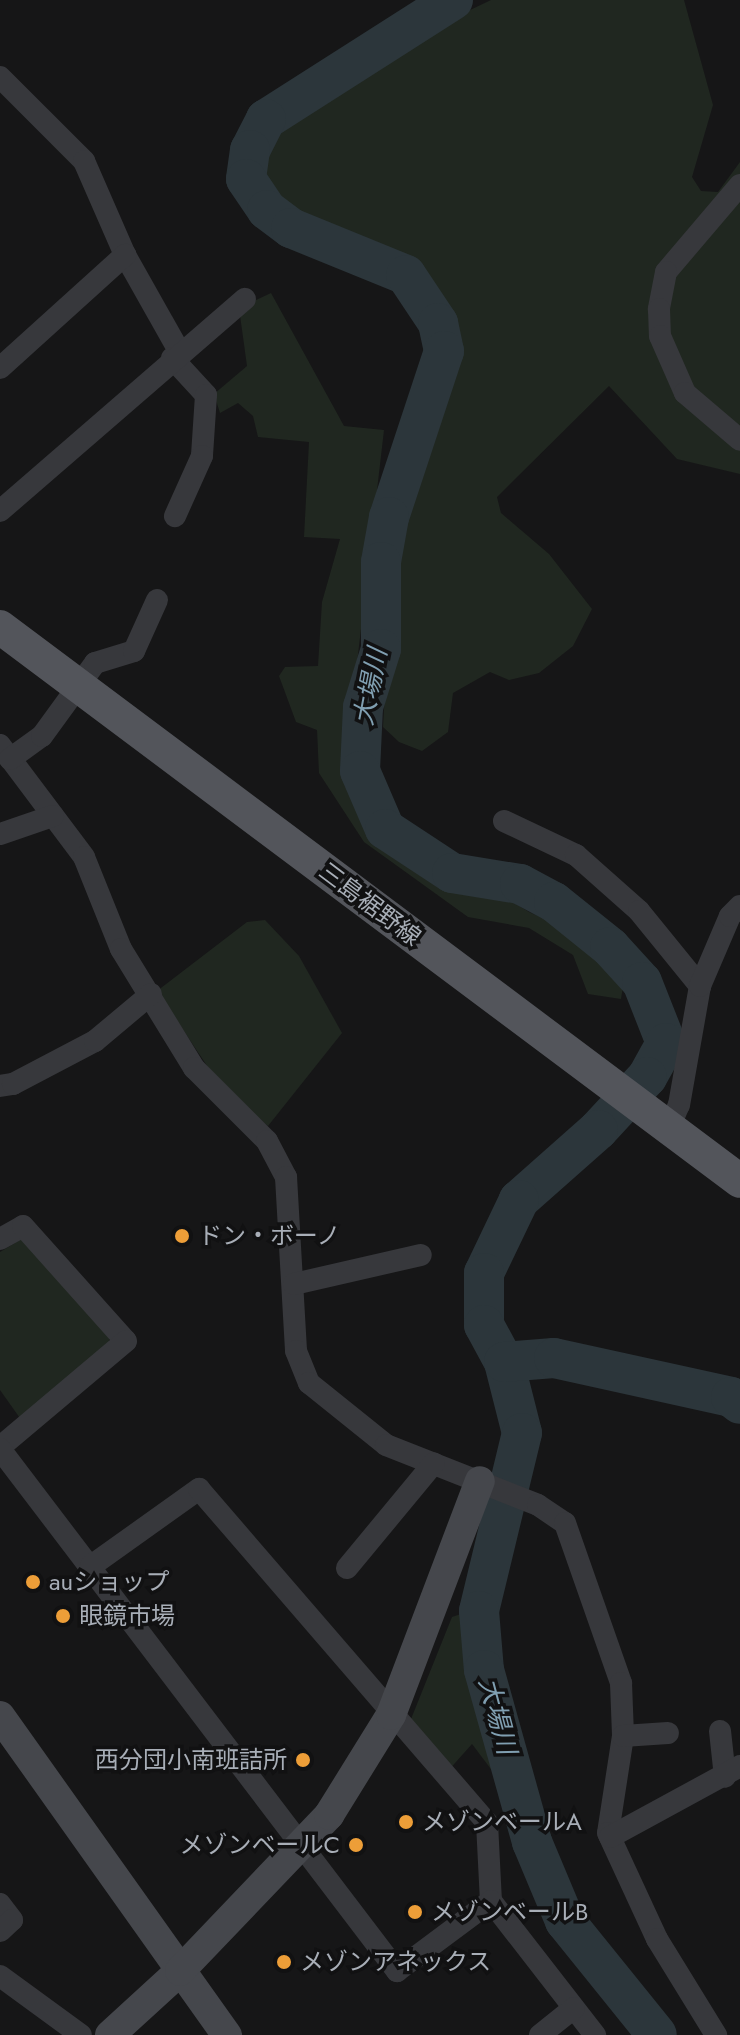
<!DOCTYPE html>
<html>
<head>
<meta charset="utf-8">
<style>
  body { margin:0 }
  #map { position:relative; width:740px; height:2035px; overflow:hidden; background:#161617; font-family:Jost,"Noto Sans JP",sans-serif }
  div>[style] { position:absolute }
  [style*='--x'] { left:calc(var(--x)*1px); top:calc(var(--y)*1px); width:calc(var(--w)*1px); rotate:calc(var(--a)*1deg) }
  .green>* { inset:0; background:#202720 }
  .river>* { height:40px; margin:-20px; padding:0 20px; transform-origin:20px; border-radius:20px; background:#2c363b }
  .street>* { height:22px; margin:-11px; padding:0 11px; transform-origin:11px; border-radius:11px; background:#37383c }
  .secondary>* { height:30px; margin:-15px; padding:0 15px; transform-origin:15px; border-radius:15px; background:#45474c }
  .primary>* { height:34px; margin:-17px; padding:0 17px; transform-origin:17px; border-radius:17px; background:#53555b }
  .dots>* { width:22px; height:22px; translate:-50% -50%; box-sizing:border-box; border:4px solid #111112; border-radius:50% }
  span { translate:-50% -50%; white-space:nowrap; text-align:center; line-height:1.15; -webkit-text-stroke:7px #111112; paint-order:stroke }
  .street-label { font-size:24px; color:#a8aeb7 }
  .poi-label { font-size:24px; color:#a8aeb7 }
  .left { translate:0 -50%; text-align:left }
  .right { translate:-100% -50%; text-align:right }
  .water-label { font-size:26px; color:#809fb1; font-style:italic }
</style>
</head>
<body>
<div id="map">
  <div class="green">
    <div style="clip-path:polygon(491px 0,684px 0,713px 105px,692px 177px,701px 191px,718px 192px,740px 162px,740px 474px,677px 459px,609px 386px,497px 497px,501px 513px,549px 554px,592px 609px,573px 646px,539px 673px,509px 680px,490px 672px,453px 693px,448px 732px,422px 751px,399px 742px,383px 727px,393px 547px,445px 371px,448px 319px,417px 274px,381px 264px,299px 224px,264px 189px,261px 162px,274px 125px,420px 34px)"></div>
    <div style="clip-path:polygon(271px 293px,344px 426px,384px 430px,348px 741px,355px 763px,352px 791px,414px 842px,529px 912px,575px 932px,613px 961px,624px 980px,621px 999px,588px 994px,573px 955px,529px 928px,468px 917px,364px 842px,319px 773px,317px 730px,296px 722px,279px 676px,285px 667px,318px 666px,322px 602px,340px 539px,304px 537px,309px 442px,258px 437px,253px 416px,238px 403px,220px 413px,214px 394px,247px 366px,239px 308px)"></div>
    <div style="clip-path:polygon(265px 920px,299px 956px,342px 1033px,268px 1126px,226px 1094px,157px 991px,247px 922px)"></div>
    <div style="clip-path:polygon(25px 1237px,110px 1334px,109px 1345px,22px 1421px,0 1390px,0 1252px)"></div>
    <div style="clip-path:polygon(464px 1613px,472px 1644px,512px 1797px,472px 1744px,447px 1772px,411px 1719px,452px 1617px)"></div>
  </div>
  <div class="river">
    <div style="--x:453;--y:0;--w:222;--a:147.5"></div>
    <div style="--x:266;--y:119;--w:35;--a:117"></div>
    <div style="--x:250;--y:150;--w:29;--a:98"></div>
    <div style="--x:246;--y:179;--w:37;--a:56"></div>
    <div style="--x:267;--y:210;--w:30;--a:37"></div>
    <div style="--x:291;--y:228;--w:124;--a:22.2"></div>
    <div style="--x:406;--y:275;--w:58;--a:56.3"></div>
    <div style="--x:438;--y:323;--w:29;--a:78"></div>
    <div style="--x:444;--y:351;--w:175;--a:108.3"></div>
    <div style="--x:389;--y:517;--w:46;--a:100.1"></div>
    <div style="--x:381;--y:562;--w:87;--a:90"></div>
    <div style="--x:381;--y:649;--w:61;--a:107.2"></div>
    <div style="--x:363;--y:707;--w:64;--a:92.7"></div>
    <div style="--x:360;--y:771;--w:63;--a:66.7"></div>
    <div style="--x:385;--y:829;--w:80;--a:33.3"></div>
    <div style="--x:452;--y:873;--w:69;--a:9.2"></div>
    <div style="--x:520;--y:884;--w:38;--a:28"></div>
    <div style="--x:554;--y:902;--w:72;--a:38.8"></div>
    <div style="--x:610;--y:947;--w:47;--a:47.6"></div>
    <div style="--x:642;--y:982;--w:66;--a:68.5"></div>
    <div style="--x:666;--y:1043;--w:39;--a:119"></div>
    <div style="--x:647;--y:1077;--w:72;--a:132.8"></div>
    <div style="--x:598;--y:1130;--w:106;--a:138.5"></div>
    <div style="--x:519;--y:1200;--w:81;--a:115.6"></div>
    <div style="--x:484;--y:1273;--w:52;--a:90"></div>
    <div style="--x:484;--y:1325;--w:42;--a:61.6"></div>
    <div style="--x:504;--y:1362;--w:73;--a:75.8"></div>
    <div style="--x:522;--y:1433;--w:183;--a:103.6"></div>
    <div style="--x:479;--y:1611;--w:59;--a:85.2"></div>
    <div style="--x:484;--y:1670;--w:179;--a:74.4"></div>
    <div style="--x:532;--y:1842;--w:86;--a:67.3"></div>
    <div style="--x:565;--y:1921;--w:146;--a:51.1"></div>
    <div style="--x:504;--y:1362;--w:50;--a:-4.6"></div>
    <div style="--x:554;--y:1358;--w:181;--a:12.4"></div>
    <div style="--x:731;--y:1397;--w:11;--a:38"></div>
  </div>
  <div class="street">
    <div style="--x:0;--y:77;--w:119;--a:45"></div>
    <div style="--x:84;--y:161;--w:103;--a:66.4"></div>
    <div style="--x:125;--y:255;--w:110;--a:60.6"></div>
    <div style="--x:740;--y:185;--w:114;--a:130.4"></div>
    <div style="--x:666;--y:272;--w:38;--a:101"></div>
    <div style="--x:659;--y:309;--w:27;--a:88"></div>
    <div style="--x:660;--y:336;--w:62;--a:66.3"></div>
    <div style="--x:685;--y:393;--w:72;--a:40.5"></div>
    <div style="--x:172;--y:358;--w:50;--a:47.4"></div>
    <div style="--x:206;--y:395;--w:61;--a:93.8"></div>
    <div style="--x:202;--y:456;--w:66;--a:114.2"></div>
    <div style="--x:0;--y:368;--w:169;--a:-42.1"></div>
    <div style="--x:0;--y:511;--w:324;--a:-40.9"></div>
    <div style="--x:0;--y:745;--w:140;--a:53.1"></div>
    <div style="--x:84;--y:857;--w:99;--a:68.1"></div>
    <div style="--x:121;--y:949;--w:140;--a:58.5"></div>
    <div style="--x:194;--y:1068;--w:103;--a:45"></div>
    <div style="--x:267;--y:1141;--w:41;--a:62.2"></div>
    <div style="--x:286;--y:1177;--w:174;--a:86.7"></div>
    <div style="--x:296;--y:1351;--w:35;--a:68"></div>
    <div style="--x:309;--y:1383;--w:99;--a:38.8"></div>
    <div style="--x:386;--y:1445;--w:163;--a:21.5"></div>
    <div style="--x:538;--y:1505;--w:32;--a:34"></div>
    <div style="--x:565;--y:1523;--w:170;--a:70.7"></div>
    <div style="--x:621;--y:1683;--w:53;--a:87.8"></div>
    <div style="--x:623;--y:1736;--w:98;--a:98.8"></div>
    <div style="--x:608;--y:1833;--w:117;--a:65.2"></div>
    <div style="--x:657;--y:1939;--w:113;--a:58.4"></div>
    <div style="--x:10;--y:759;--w:39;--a:-36"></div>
    <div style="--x:42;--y:736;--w:90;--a:-54"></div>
    <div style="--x:95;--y:663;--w:41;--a:-17.1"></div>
    <div style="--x:134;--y:651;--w:56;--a:-65.7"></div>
    <div style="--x:504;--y:821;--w:80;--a:25.3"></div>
    <div style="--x:576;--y:855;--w:84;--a:41.6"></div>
    <div style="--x:639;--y:911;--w:97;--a:50.9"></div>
    <div style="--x:0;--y:834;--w:56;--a:-18.8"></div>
    <div style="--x:0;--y:1086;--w:13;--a:-9"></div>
    <div style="--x:13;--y:1084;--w:93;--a:-27.7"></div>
    <div style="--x:95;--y:1041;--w:73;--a:-40"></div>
    <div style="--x:669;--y:1128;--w:25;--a:-67"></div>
    <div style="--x:679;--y:1105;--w:121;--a:-80"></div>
    <div style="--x:700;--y:986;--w:76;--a:-66.8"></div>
    <div style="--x:730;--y:916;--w:14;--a:-45"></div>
    <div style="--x:0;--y:1239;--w:26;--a:-29"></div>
    <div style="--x:23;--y:1226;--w:154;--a:48.2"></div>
    <div style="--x:126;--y:1341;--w:165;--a:139.9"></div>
    <div style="--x:294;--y:1284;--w:130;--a:-12.9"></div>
    <div style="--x:0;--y:1449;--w:656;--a:52.75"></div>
    <div style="--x:397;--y:1971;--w:117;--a:-36.7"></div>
    <div style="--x:91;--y:1566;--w:133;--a:-35.5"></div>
    <div style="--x:199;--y:1489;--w:441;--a:49.2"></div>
    <div style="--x:487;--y:1823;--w:78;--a:87.1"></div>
    <div style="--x:491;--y:1901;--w:170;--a:52.2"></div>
    <div style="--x:347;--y:1568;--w:136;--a:-50.4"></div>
    <div style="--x:720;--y:1731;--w:46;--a:83.8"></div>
    <div style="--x:623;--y:1736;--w:45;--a:-3.8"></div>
    <div style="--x:610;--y:1837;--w:148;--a:-28.6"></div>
    <div style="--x:0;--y:1904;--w:20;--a:53"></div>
    <div style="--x:12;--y:1920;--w:16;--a:137"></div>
    <div style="--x:0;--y:1976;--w:100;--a:36.1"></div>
    <div style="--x:540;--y:2035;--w:43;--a:-38.5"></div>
  </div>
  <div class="secondary">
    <div style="--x:0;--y:1716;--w:392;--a:54.6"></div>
    <div style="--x:110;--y:2035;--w:95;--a:-42.4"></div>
    <div style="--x:180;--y:1971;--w:216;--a:-46.3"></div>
    <div style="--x:329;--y:1815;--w:118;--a:-58.2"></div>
    <div style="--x:391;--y:1715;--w:250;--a:-69.2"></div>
  </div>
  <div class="primary">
    <div style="--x:0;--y:627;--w:924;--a:36.82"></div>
  </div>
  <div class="dots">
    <div style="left:182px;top:1236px;background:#ed9e38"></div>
    <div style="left:33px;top:1582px;background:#ed9e38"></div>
    <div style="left:63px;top:1616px;background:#ed9e38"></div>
    <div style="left:303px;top:1760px;background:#ed9e38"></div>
    <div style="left:406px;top:1822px;background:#ed9e38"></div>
    <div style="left:356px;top:1845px;background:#ed9e38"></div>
    <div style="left:415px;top:1912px;background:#ed9e38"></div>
    <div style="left:284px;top:1962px;background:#ed9e38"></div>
  </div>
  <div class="street-label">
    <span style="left:370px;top:904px;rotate:37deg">三島裾野線</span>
  </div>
  <div class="poi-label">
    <span class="left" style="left:198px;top:1236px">ドン・ボーノ</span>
    <span class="left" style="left:49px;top:1582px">auショップ</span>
    <span class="left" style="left:79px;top:1616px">眼鏡市場</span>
    <span class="right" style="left:287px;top:1760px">西分団小南班詰所</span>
    <span class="left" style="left:422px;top:1822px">メゾンベールA</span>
    <span class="right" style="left:340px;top:1845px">メゾンベールC</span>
    <span class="left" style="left:431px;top:1912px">メゾンベールB</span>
    <span class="left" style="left:300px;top:1962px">メゾンアネックス</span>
  </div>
  <div class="water-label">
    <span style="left:371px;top:687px;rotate:-79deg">大場川</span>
    <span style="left:497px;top:1716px;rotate:75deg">大場川</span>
  </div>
</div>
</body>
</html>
